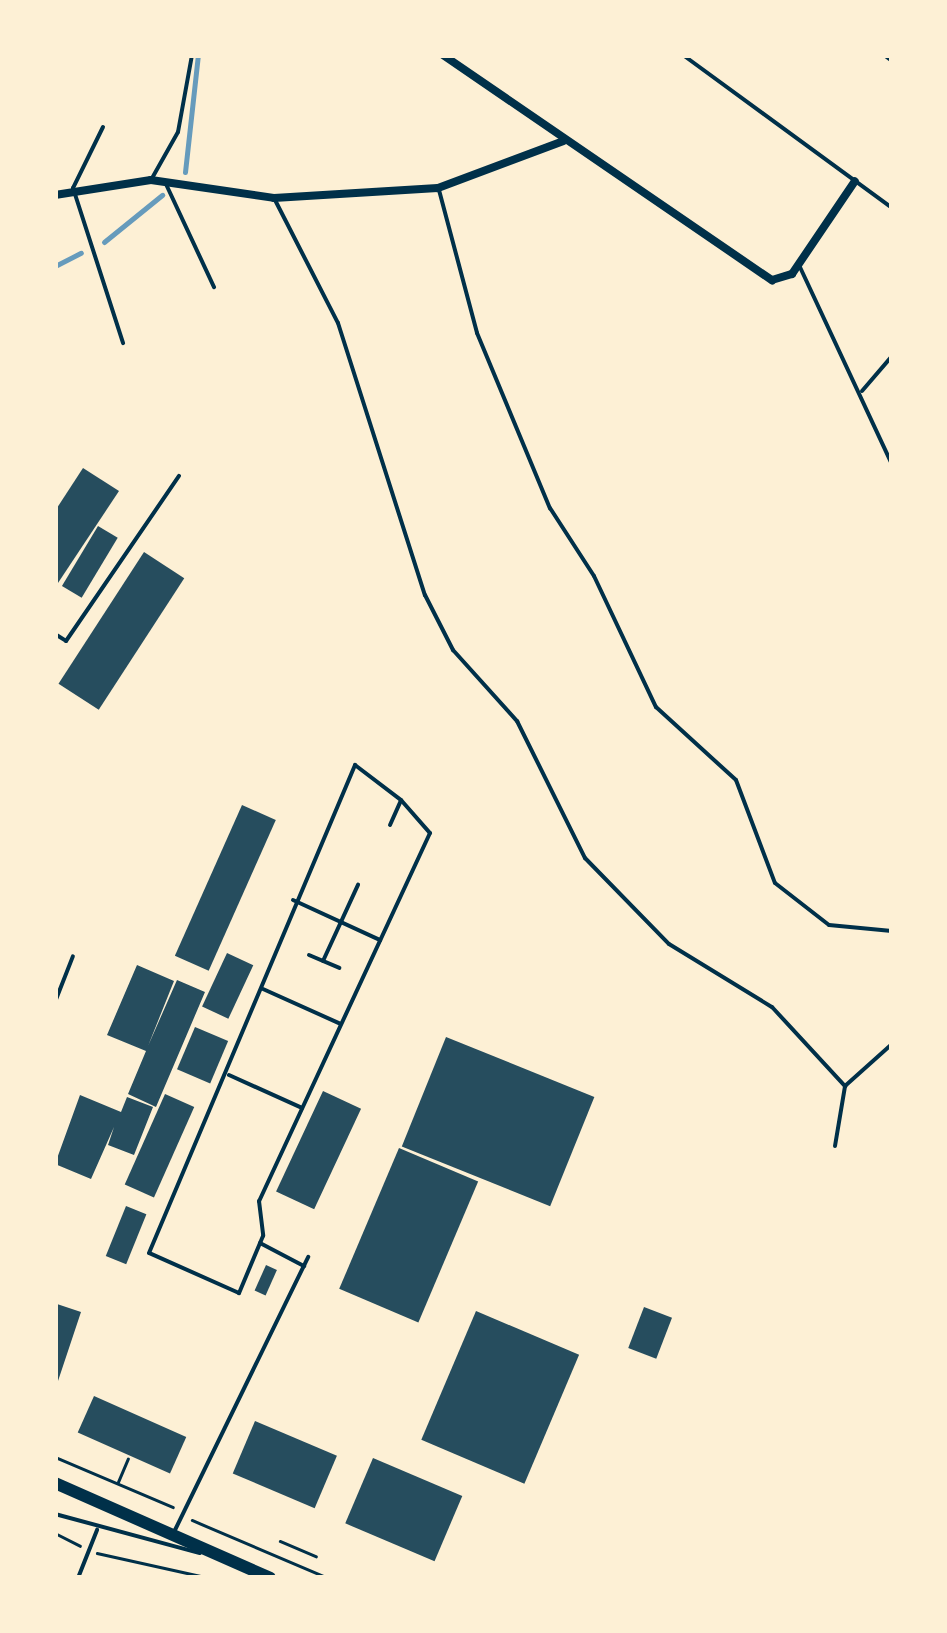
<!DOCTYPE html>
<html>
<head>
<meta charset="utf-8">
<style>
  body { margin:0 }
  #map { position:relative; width:947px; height:1633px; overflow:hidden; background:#fdf0d5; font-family:"Noto Sans",sans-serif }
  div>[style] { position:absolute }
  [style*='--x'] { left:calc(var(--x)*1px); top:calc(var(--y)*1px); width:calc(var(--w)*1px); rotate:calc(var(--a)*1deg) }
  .stream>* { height:5px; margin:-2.5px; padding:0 2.5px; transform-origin:2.5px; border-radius:2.5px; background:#669bbc }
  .building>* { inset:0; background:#264d5e; transform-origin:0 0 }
  .path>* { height:2.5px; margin:-1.25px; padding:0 1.25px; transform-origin:1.25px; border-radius:1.25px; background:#003049 }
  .service>* { height:4px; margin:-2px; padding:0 2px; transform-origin:2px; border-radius:2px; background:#003049 }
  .minor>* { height:8px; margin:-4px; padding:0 4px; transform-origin:4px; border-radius:4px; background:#003049 }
  .primary>* { height:12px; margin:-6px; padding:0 6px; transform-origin:6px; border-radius:6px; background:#003049 }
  span { translate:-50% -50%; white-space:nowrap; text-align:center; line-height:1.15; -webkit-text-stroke:8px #fdf0d5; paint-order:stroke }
  .frame { position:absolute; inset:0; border:58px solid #fdf0d5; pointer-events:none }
</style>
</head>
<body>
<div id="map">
  <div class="stream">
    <div style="--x:185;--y:172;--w:118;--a:-83.7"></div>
    <div style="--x:104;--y:242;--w:75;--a:-39"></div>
    <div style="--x:55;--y:266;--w:29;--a:-27"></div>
  </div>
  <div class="building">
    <div style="clip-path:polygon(83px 468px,119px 491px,58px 583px,55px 511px)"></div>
    <div style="left:98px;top:526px;width:23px;height:70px;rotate:31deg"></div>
    <div style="left:144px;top:552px;width:48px;height:157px;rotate:33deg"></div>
    <div style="left:242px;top:805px;width:37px;height:165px;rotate:24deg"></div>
    <div style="left:227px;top:953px;width:29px;height:59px;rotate:25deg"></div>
    <div style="clip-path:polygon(137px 965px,174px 981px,148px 1046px,177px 980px,205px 992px,156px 1107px,128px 1094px,146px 1051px,107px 1035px)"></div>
    <div style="left:195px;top:1027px;width:36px;height:46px;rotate:23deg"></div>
    <div style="left:446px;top:1037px;width:160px;height:118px;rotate:22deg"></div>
    <div style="left:323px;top:1091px;width:42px;height:111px;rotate:25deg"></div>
    <div style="left:165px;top:1094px;width:32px;height:99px;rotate:24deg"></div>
    <div style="clip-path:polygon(80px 1095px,121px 1112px,127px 1097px,153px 1107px,134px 1155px,108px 1145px,114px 1127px,91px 1179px,55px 1164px)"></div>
    <div style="left:399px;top:1148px;width:86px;height:153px;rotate:23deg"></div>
    <div style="left:126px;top:1206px;width:22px;height:54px;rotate:22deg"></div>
    <div style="left:266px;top:1265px;width:12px;height:28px;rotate:24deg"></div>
    <div style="clip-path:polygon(57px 1304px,81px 1312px,56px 1387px,55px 1309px)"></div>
    <div style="left:644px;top:1307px;width:30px;height:44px;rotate:21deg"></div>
    <div style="left:476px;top:1311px;width:112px;height:140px;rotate:23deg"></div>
    <div style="left:94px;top:1396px;width:101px;height:40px;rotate:24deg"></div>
    <div style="left:255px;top:1421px;width:89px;height:57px;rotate:23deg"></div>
    <div style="left:373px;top:1458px;width:97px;height:71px;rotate:23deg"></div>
  </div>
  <div class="path">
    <div style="--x:55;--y:1457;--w:128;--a:23"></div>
    <div style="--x:118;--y:1482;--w:25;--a:-67"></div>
    <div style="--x:192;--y:1520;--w:148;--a:23.1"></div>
    <div style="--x:55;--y:1533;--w:28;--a:27"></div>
    <div style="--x:280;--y:1541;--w:39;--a:23"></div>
    <div style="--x:97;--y:1553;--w:116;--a:12.5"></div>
  </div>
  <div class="service">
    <div style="--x:683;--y:55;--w:259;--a:36.2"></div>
    <div style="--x:884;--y:55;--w:10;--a:37"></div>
    <div style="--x:103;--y:127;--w:68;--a:116.2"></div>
    <div style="--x:73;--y:188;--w:163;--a:72.1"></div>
    <div style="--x:151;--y:180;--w:55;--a:-60.6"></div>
    <div style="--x:178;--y:132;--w:78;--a:-79.7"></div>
    <div style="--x:165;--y:182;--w:116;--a:65"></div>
    <div style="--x:439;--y:190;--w:148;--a:75.1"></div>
    <div style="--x:477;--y:333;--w:190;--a:67.4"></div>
    <div style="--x:550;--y:508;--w:81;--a:57.1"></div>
    <div style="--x:594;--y:576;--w:145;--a:64.7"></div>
    <div style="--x:656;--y:707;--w:108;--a:42.4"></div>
    <div style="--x:736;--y:780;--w:110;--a:69.3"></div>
    <div style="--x:775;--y:883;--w:68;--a:37.9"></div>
    <div style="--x:829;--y:925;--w:63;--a:5.4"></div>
    <div style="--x:274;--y:198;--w:140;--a:62.9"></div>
    <div style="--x:338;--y:323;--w:286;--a:72.3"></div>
    <div style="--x:425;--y:595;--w:62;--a:63"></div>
    <div style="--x:453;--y:650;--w:96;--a:48"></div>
    <div style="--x:517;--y:721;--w:153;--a:63.6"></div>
    <div style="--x:585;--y:858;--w:120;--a:45.7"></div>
    <div style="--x:669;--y:944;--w:121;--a:31.5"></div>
    <div style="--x:772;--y:1007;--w:108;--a:47.3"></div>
    <div style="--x:799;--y:265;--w:220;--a:65"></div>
    <div style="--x:862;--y:391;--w:46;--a:-49.4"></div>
    <div style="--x:55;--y:634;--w:13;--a:32"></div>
    <div style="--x:66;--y:641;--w:200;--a:-55.6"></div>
    <div style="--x:390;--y:825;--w:27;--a:-66"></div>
    <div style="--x:401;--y:800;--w:44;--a:48.7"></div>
    <div style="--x:430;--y:833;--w:406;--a:114.9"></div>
    <div style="--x:259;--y:1201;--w:35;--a:83"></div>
    <div style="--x:263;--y:1236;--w:62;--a:112.8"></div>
    <div style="--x:239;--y:1293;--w:98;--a:-156"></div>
    <div style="--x:149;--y:1253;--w:530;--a:-67.11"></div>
    <div style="--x:355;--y:765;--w:58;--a:37.3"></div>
    <div style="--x:293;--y:900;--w:96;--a:24.7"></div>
    <div style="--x:309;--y:955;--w:33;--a:23"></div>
    <div style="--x:323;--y:961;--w:84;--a:-65.3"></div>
    <div style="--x:263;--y:989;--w:85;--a:24.2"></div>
    <div style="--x:55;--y:1002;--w:49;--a:-68.6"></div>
    <div style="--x:229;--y:1075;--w:80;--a:24.3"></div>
    <div style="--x:835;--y:1146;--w:61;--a:-80.5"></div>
    <div style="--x:845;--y:1086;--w:63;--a:-41.8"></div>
    <div style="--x:260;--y:1243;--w:50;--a:27.6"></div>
    <div style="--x:55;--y:1514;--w:150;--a:15.1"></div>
    <div style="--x:175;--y:1530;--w:304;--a:-64"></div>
    <div style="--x:78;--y:1578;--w:52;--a:-68.4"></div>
  </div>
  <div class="minor">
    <div style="--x:443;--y:55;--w:399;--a:34.4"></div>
    <div style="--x:772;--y:280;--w:21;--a:-17"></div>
    <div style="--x:792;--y:274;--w:112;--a:-55.9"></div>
    <div style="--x:55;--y:195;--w:97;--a:-8.9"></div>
    <div style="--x:151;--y:180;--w:124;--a:8.3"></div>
    <div style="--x:274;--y:198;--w:164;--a:-3.5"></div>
    <div style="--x:438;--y:188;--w:134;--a:-20.5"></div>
  </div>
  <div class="primary">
    <div style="--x:55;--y:1483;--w:235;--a:23.8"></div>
  </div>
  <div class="frame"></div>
</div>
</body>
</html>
